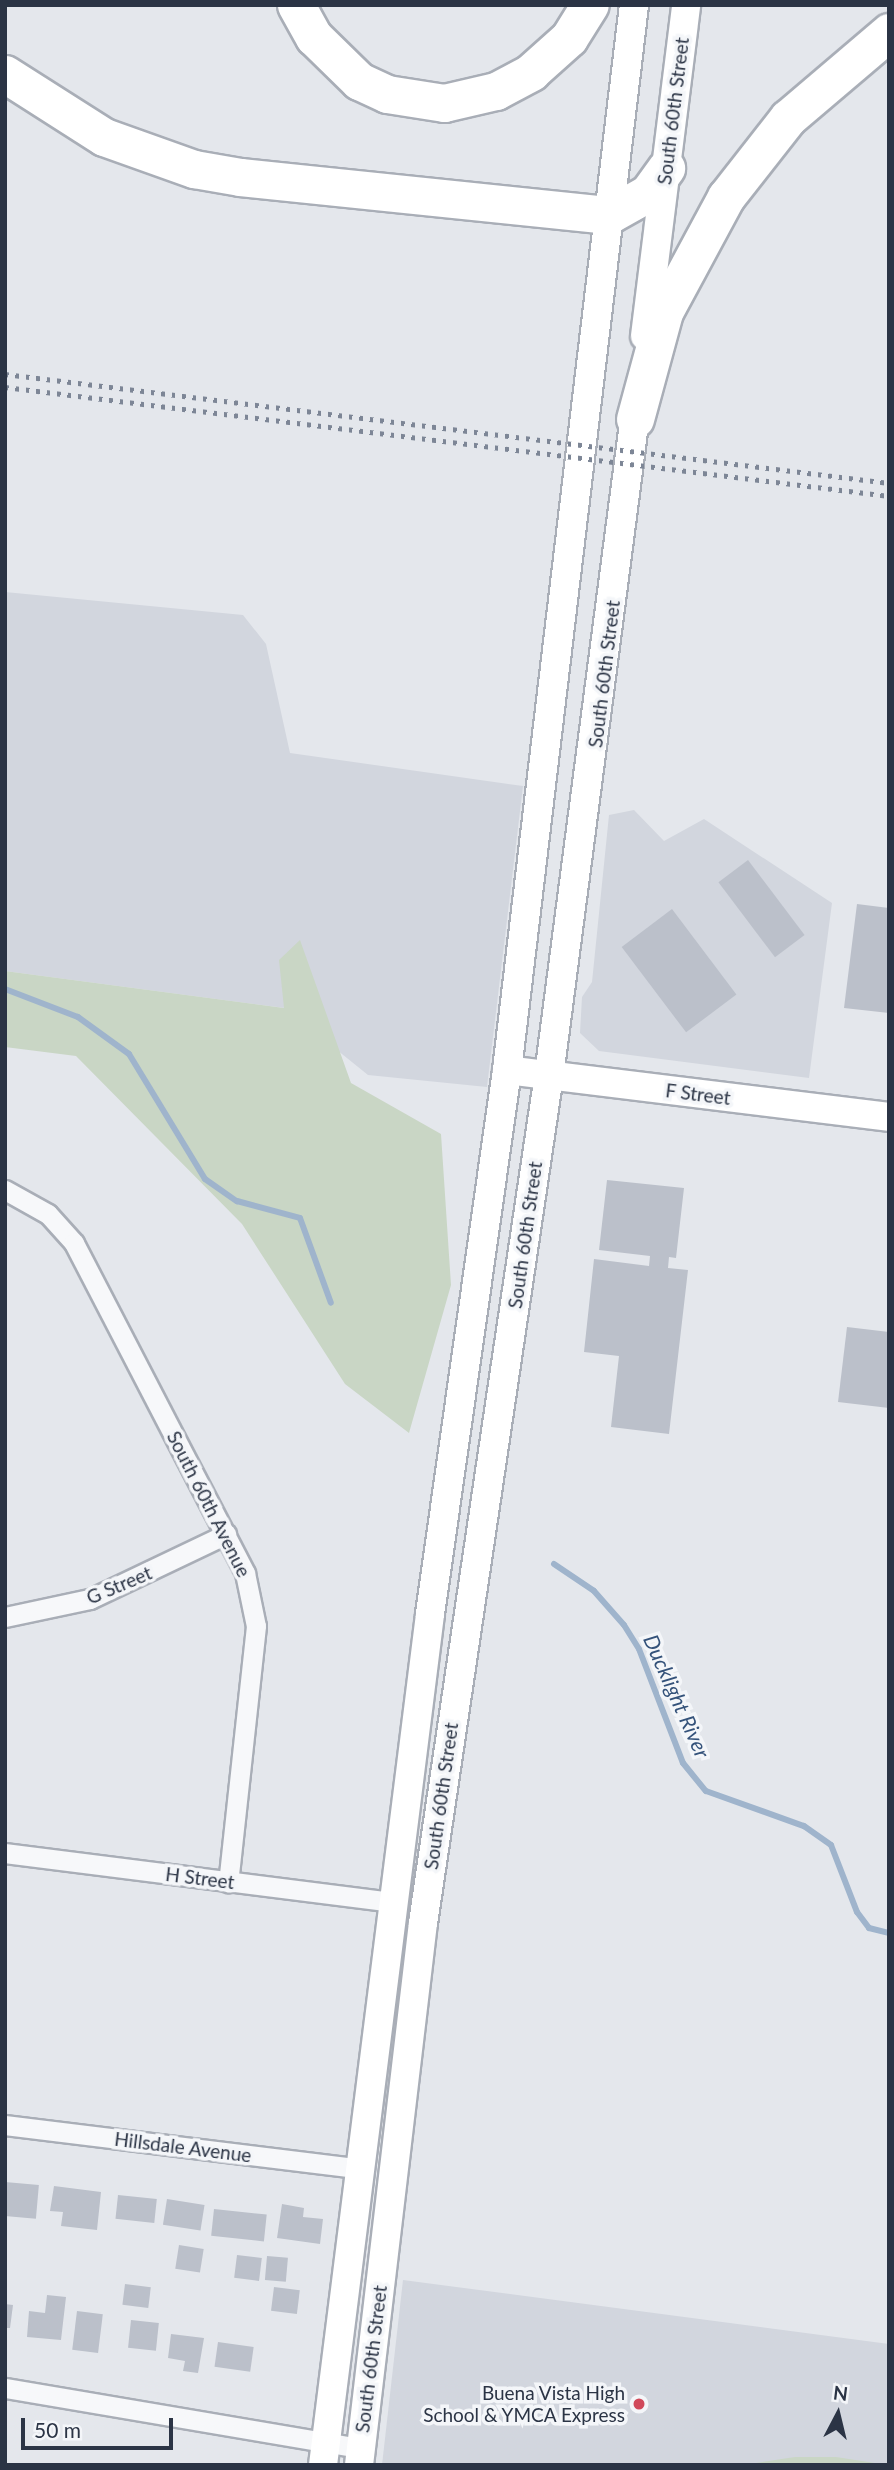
<!DOCTYPE html>
<html>
<head>
<meta charset="utf-8">
<style>
  body { margin:0 }
  #map { position:relative; width:894px; height:2470px; overflow:hidden; background:#e4e7ec; font-family:Lato,sans-serif }
  div>[style] { position:absolute }
  [style*='--x'] { left:calc(var(--x)*1px); top:calc(var(--y)*1px); width:calc(var(--w)*1px); rotate:calc(var(--a)*1deg) }
  .built>* { inset:0; background:#d2d6de }
  .green>* { inset:0; background:#c9d6c5 }
  .stream>* { height:6px; margin:-3px; padding:0 3px; transform-origin:3px; border-radius:3px; background:#9fb4cc }
  .building>* { inset:0; background:#bbc0ca; transform-origin:0 0 }
  .roads { filter:drop-shadow(2px 0 #a9aeb7) drop-shadow(-2px 0 #a9aeb7) drop-shadow(0 2px #a9aeb7) drop-shadow(0 -2px #a9aeb7) }
  .street>* { height:19px; margin:-9.5px; padding:0 9.5px; transform-origin:9.5px; border-radius:9.5px; background:#f7f8fa }
  .secondary>* { height:28px; margin:-14px; padding:0 14px; transform-origin:14px; border-radius:14px; background:#fff }
  .highway>* { height:37px; margin:-18.5px; padding:0 18.5px; transform-origin:18.5px; border-radius:18.5px; background:#fff }
  .rail>* { height:5px; margin-top:-2.5px; transform-origin:0; background:repeating-linear-gradient(90deg,#7d8696 0 3.5px,transparent 0 10.5px) }
  .dots>* { width:19px; height:19px; translate:-50% -50%; box-sizing:border-box; border:4px solid #f4f6f9; border-radius:50% }
  span { translate:-50% -50%; white-space:nowrap; text-align:center; line-height:1.15; -webkit-text-stroke:7px #f4f6f9; paint-order:stroke }
  .street-label { font-size:19px; color:#2b3445 }
  .poi-label { font-size:19px; color:#2b3445 }
  .right { translate:-100% -50%; text-align:right }
  .water-label { font-size:21px; color:#34527a; font-style:italic }
  .frame { position:absolute; inset:0; border:7px solid #2b3445; pointer-events:none }
  .north { position:absolute; left:803px; top:2379px; width:70px; height:70px; -webkit-text-stroke:5px #f4f6f9; paint-order:stroke; rotate:7deg; font-size:19px; font-weight:700; line-height:28px; text-align:center; color:#2b3445 }
  .north::after { content:''; display:block; margin:auto; width:24px; height:32px; background:#2b3445; clip-path:polygon(50% 0,100% 100%,50% 72%,0 100%) }
  .scale { position:absolute; left:21px; top:2418px; width:152px; height:32px; box-sizing:border-box; border:4px solid #2b3445; border-top:0; padding-left:9px; font-size:21px; line-height:24px; white-space:nowrap; color:#2b3445; -webkit-text-stroke:5px #f4f6f9; paint-order:stroke }
</style>
</head>
<body>
<div id="map">
  <div class="built">
    <div style="clip-path:polygon(5px 592px,243px 615px,266px 644px,290px 753px,523px 786px,487px 1087px,368px 1075px,285px 1008px,5px 971px)"></div>
    <div style="clip-path:polygon(634px 810px,664px 841px,704px 819px,832px 903px,809px 1078px,599px 1051px,580px 1033px,582px 997px,592px 982px,609px 815px)"></div>
    <div style="clip-path:polygon(403px 2280px,889px 2344px,889px 2465px,382px 2465px)"></div>
  </div>
  <div class="green">
    <div style="clip-path:polygon(300px 940px,351px 1083px,441px 1134px,451px 1285px,409px 1433px,345px 1384px,242px 1224px,76px 1056px,5px 1047px,5px 971px,284px 1008px,279px 960px)"></div>
    <div style="clip-path:polygon(795px 2457px,836px 2457px,888px 2465px,743px 2465px)"></div>
  </div>
  <div class="stream">
    <div style="--x:5;--y:989;--w:78;--a:21"></div>
    <div style="--x:78;--y:1017;--w:63;--a:36"></div>
    <div style="--x:129;--y:1054;--w:146;--a:58.7"></div>
    <div style="--x:205;--y:1179;--w:39;--a:35"></div>
    <div style="--x:237;--y:1201;--w:65;--a:15.1"></div>
    <div style="--x:300;--y:1218;--w:90;--a:70"></div>
    <div style="--x:554;--y:1564;--w:48;--a:34"></div>
    <div style="--x:594;--y:1591;--w:45;--a:48.6"></div>
    <div style="--x:624;--y:1625;--w:28;--a:58"></div>
    <div style="--x:639;--y:1649;--w:122;--a:68.9"></div>
    <div style="--x:683;--y:1763;--w:36;--a:51"></div>
    <div style="--x:706;--y:1791;--w:104;--a:19.7"></div>
    <div style="--x:804;--y:1826;--w:33;--a:35"></div>
    <div style="--x:831;--y:1845;--w:72;--a:68.8"></div>
    <div style="--x:857;--y:1912;--w:20;--a:53"></div>
    <div style="--x:869;--y:1928;--w:21;--a:14"></div>
  </div>
  <div class="building">
    <div style="left:748px;top:860px;width:94px;height:37px;rotate:53deg"></div>
    <div style="clip-path:polygon(857px 904px,889px 908px,889px 1013px,844px 1008px)"></div>
    <div style="left:672px;top:909px;width:107px;height:63px;rotate:53deg"></div>
    <div style="clip-path:polygon(607px 1180px,684px 1188px,676px 1258px,669px 1257px,668px 1268px,688px 1270px,669px 1434px,611px 1427px,619px 1356px,584px 1352px,594px 1259px,649px 1266px,650px 1256px,599px 1250px)"></div>
    <div style="clip-path:polygon(847px 1327px,889px 1332px,889px 1408px,838px 1402px)"></div>
    <div style="left:5px;top:2182px;width:34px;height:34px;rotate:5deg"></div>
    <div style="clip-path:polygon(54px 2186px,101px 2192px,97px 2230px,61px 2226px,63px 2212px,50px 2211px)"></div>
    <div style="left:118px;top:2195px;width:39px;height:24px;rotate:6deg"></div>
    <div style="left:167px;top:2199px;width:38px;height:26px;rotate:9deg"></div>
    <div style="clip-path:polygon(282px 2204px,304px 2208px,303px 2217px,323px 2219px,320px 2244px,277px 2238px)"></div>
    <div style="left:214px;top:2209px;width:53px;height:27px;rotate:6deg"></div>
    <div style="left:179px;top:2245px;width:25px;height:24px;rotate:9deg"></div>
    <div style="left:237px;top:2255px;width:25px;height:23px;rotate:7deg"></div>
    <div style="left:267px;top:2256px;width:21px;height:24px;rotate:5deg"></div>
    <div style="left:125px;top:2284px;width:26px;height:21px;rotate:7deg"></div>
    <div style="left:274px;top:2287px;width:26px;height:24px;rotate:7deg"></div>
    <div style="clip-path:polygon(47px 2295px,66px 2297px,61px 2340px,27px 2337px,29px 2311px,45px 2313px)"></div>
    <div style="clip-path:polygon(5px 2304px,13px 2305px,10px 2328px,5px 2328px)"></div>
    <div style="left:77px;top:2311px;width:26px;height:39px;rotate:7deg"></div>
    <div style="left:131px;top:2320px;width:28px;height:28px;rotate:6deg"></div>
    <div style="clip-path:polygon(171px 2334px,204px 2338px,198px 2373px,183px 2371px,185px 2361px,168px 2358px)"></div>
    <div style="left:218px;top:2342px;width:36px;height:25px;rotate:8deg"></div>
  </div>
  <div class="roads">
    <div class="street">
      <div style="--x:5;--y:1190;--w:49;--a:29.2"></div>
      <div style="--x:48;--y:1214;--w:39;--a:48"></div>
      <div style="--x:74;--y:1243;--w:372;--a:62.6"></div>
      <div style="--x:245;--y:1573;--w:54;--a:78.3"></div>
      <div style="--x:256;--y:1626;--w:258;--a:96.2"></div>
      <div style="--x:5;--y:1617;--w:87;--a:-12"></div>
      <div style="--x:90;--y:1599;--w:151;--a:-25.5"></div>
      <div style="--x:5;--y:1853;--w:392;--a:7.2"></div>
      <div style="--x:5;--y:2125;--w:359;--a:7"></div>
      <div style="--x:5;--y:2388;--w:361;--a:9.6"></div>
    </div>
    <div class="secondary">
      <div style="--x:645;--y:336;--w:334;--a:-82.9"></div>
      <div style="--x:507;--y:1070;--w:385;--a:7"></div>
      <div style="--x:323;--y:2465;--w:858;--a:-82.83"></div>
      <div style="--x:430;--y:1614;--w:549;--a:-81.94"></div>
      <div style="--x:507;--y:1070;--w:1073;--a:-83.2"></div>
      <div style="--x:359;--y:2465;--w:546;--a:-83.27"></div>
      <div style="--x:423;--y:1923;--w:857;--a:-81.55"></div>
      <div style="--x:549;--y:1075;--w:680;--a:-82.56"></div>
    </div>
    <div class="highway">
      <div style="--x:296;--y:5;--w:37;--a:61"></div>
      <div style="--x:314;--y:37;--w:63;--a:44.4"></div>
      <div style="--x:359;--y:81;--w:31;--a:25"></div>
      <div style="--x:387;--y:94;--w:58;--a:9"></div>
      <div style="--x:444;--y:103;--w:53;--a:-13"></div>
      <div style="--x:496;--y:91;--w:40;--a:-28"></div>
      <div style="--x:531;--y:72;--w:51;--a:-41.8"></div>
      <div style="--x:569;--y:38;--w:39;--a:-58"></div>
      <div style="--x:5;--y:74;--w:117;--a:32.5"></div>
      <div style="--x:104;--y:137;--w:96;--a:19.6"></div>
      <div style="--x:194;--y:169;--w:47;--a:9.9"></div>
      <div style="--x:240;--y:177;--w:371;--a:5.9"></div>
      <div style="--x:609;--y:215;--w:45;--a:-29.4"></div>
      <div style="--x:648;--y:193;--w:31;--a:-54"></div>
      <div style="--x:635;--y:419;--w:111;--a:-74.8"></div>
      <div style="--x:664;--y:312;--w:131;--a:-61.7"></div>
      <div style="--x:726;--y:197;--w:100;--a:-51.9"></div>
      <div style="--x:788;--y:118;--w:133;--a:-40.4"></div>
    </div>
  </div>
  <div class="rail">
    <div style="--x:5;--y:374;--w:891;--a:7.03"></div>
    <div style="--x:5;--y:387;--w:891;--a:7.03"></div>
  </div>
  <div class="dots">
    <div style="left:639px;top:2404px;background:#d1495b"></div>
  </div>
  <div class="street-label">
    <span style="left:673px;top:111px;rotate:-83deg">South 60th Street</span>
    <span style="left:604px;top:674px;rotate:-83deg">South 60th Street</span>
    <span style="left:698px;top:1094px;rotate:7deg">F Street</span>
    <span style="left:525px;top:1235px;rotate:-82deg">South 60th Street</span>
    <span style="left:209px;top:1504px;rotate:63deg">South 60th Avenue</span>
    <span style="left:119px;top:1585px;rotate:-23deg">G Street</span>
    <span style="left:441px;top:1796px;rotate:-82deg">South 60th Street</span>
    <span style="left:200px;top:1878px;rotate:7deg">H Street</span>
    <span style="left:183px;top:2147px;rotate:7deg">Hillsdale Avenue</span>
    <span style="left:371px;top:2359px;rotate:-83deg">South 60th Street</span>
  </div>
  <div class="poi-label">
    <span class="right" style="left:625px;top:2404px">Buena Vista High<br>School &amp; YMCA Express</span>
  </div>
  <div class="water-label">
    <span style="left:677px;top:1696px;rotate:66deg">Ducklight River</span>
  </div>
  <div class="frame"></div>
  <div class="north">N</div>
  <div class="scale">50 m</div>
</div>
</body>
</html>
